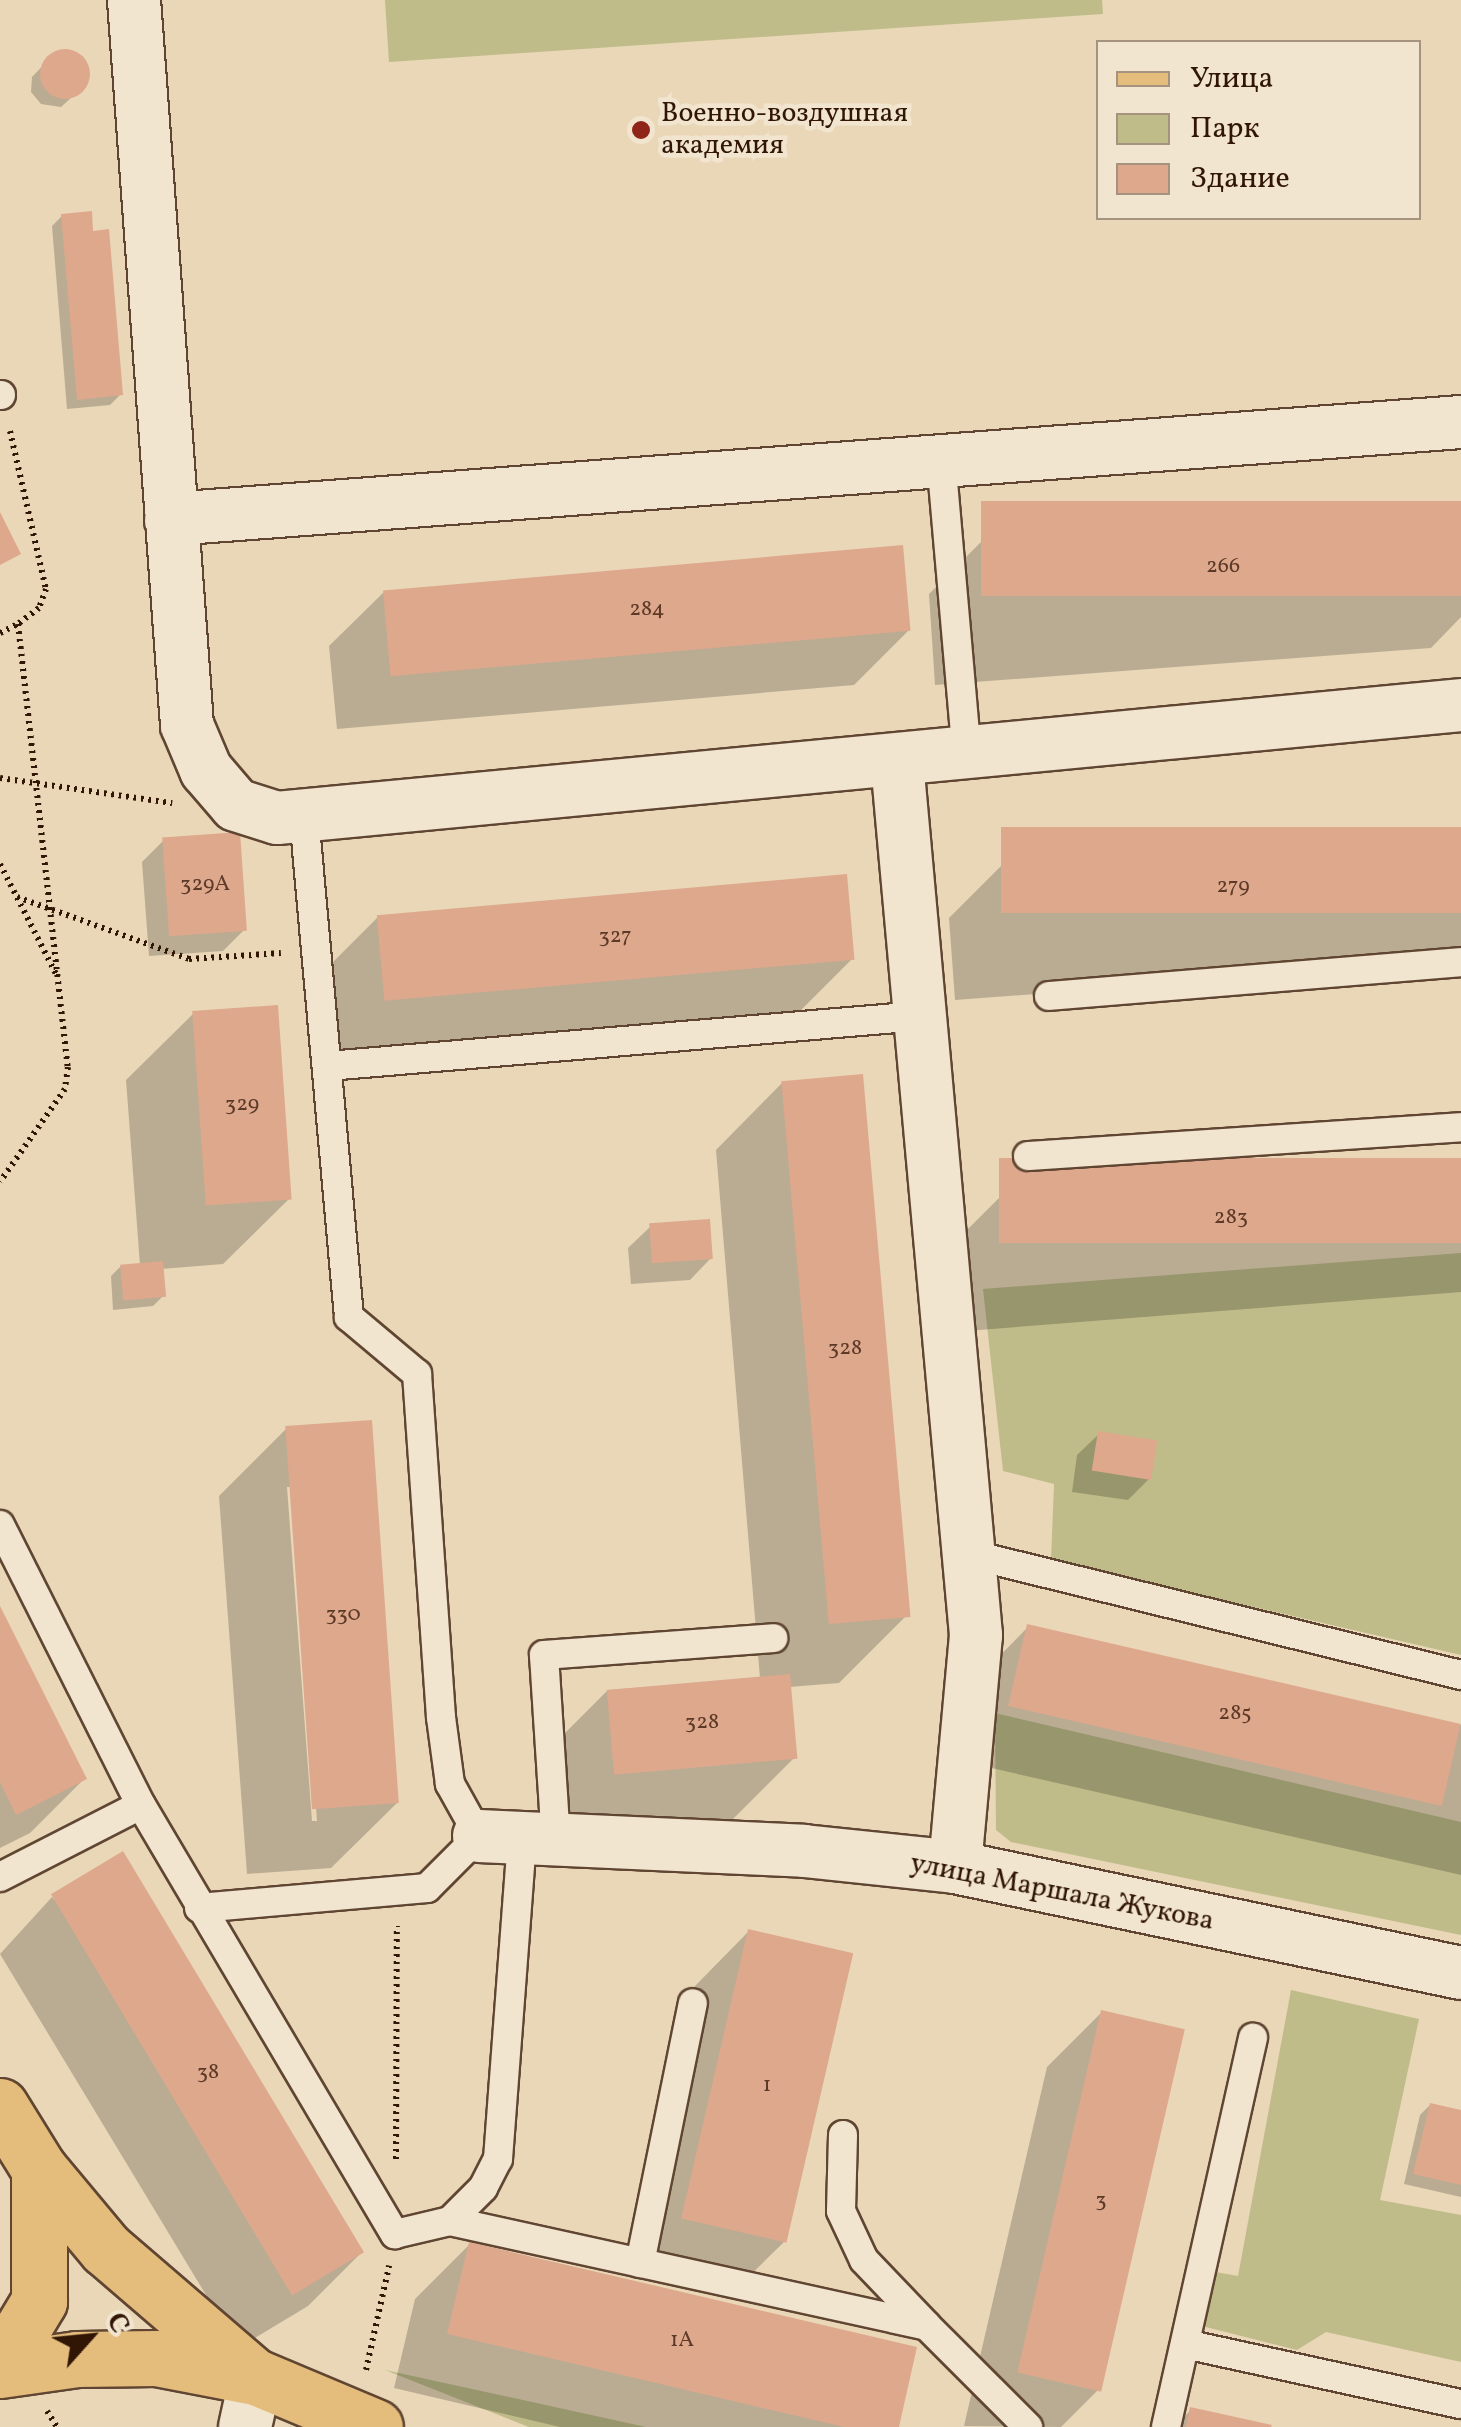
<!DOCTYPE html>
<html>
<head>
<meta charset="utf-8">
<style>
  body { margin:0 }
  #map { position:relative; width:1461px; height:2427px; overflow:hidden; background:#e9d7b7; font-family:Vollkorn,serif }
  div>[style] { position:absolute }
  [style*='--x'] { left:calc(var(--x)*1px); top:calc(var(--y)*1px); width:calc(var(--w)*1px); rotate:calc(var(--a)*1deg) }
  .green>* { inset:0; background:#bfbc89 }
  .shadow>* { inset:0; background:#0003 }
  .building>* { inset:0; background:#dea88d; transform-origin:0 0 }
  .round { border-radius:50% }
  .path>* { height:6px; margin-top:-3px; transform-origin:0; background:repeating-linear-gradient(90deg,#321605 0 2.5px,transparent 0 7.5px) }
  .roads { filter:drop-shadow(2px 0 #604632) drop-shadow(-2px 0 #604632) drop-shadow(0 2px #604632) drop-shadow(0 -2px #604632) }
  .lane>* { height:28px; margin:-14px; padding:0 14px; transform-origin:14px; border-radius:14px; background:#f1e5d0 }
  .street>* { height:52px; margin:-26px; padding:0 26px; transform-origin:26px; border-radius:26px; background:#f1e5d0 }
  .primary>* { height:55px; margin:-27.5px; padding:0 27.5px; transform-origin:27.5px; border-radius:27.5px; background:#e4bc7c }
  .dots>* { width:28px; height:28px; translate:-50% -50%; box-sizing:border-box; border:5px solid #f1e5d0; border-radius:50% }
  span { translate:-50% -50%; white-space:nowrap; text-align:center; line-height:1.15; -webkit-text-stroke:9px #f1e5d0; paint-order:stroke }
  .number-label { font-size:22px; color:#5d3a27 }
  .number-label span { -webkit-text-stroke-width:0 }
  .poi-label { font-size:28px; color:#321605 }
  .left { translate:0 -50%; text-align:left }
  .street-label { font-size:28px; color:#321605 }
  .legend { position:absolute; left:1096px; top:40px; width:325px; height:180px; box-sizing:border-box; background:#f1e5d0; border:2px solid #a5927f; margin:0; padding:12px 18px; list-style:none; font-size:30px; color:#321605 }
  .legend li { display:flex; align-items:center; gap:20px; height:50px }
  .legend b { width:50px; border:2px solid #a5927f }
  .north { position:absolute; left:40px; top:2287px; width:100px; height:100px; -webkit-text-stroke:8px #f1e5d0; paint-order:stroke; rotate:63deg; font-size:28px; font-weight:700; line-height:40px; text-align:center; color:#321605 }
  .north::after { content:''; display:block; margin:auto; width:35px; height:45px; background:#321605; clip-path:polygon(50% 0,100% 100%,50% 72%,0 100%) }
</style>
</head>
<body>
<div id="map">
  <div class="green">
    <div style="clip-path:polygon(385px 0,1102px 0,1103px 14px,389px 62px)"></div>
    <div style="clip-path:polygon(1461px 1253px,1461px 1655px,1051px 1560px,1054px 1484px,1003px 1471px,983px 1289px)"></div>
    <div style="clip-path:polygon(995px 1713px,1461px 1822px,1461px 1935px,1011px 1842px,996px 1830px)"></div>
    <div style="clip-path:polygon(1291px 1990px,1419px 2019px,1380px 2200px,1461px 2215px,1461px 2362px,1326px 2332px,1297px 2350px,1198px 2325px,1210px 2271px,1238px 2276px)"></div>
    <div style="clip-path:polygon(385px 2370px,646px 2427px,529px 2427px)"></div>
  </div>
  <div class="shadow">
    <div style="clip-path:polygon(54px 54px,77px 55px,85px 66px,83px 87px,61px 107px,41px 104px,31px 92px,32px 77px)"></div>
    <div style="clip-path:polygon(62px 216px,121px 394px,110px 405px,67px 409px,52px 226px)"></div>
    <div style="clip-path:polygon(1461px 504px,1461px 617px,1431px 648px,935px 685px,929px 594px,983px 540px)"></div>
    <div style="clip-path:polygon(384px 592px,908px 631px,854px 685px,337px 729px,329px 646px)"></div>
    <div style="clip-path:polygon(1461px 830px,1461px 950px,1448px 963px,955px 1000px,949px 918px,1003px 864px)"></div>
    <div style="clip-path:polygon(163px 841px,244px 930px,223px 951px,149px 956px,142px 862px)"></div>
    <div style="clip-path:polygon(378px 917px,852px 959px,785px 1026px,318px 1065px,311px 984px)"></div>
    <div style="clip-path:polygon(193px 1014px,290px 1198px,223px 1264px,161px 1269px,163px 1296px,153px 1306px,113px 1310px,111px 1276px,121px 1266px,140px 1265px,126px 1080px)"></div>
    <div style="clip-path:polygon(782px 1083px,906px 1616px,839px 1683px,789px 1687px,794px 1758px,727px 1825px,547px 1838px,541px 1757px,608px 1690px,760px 1678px,716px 1150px)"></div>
    <div style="clip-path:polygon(1461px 1161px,1461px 1292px,953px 1332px,947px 1250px,1001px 1196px)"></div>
    <div style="clip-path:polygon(650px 1227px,711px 1258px,690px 1280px,631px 1284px,628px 1248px)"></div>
    <div style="clip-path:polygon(evenodd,286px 1429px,398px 1802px,331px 1868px,247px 1874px,219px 1496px,286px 1429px,287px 1487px,292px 1487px,317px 1821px,312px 1821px,287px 1487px)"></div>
    <div style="clip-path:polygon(1099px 1434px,1149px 1479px,1128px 1500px,1072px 1492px,1077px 1455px)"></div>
    <div style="clip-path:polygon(0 1611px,84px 1779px,30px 1833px,0 1848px)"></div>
    <div style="clip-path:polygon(1028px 1627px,1461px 1725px,1461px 1875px,956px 1760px,974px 1682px)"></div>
    <div style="clip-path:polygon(52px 1897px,362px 2252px,308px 2306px,238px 2348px,0 1954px)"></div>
    <div style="clip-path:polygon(749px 1931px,784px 2242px,729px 2296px,629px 2273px,695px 1986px)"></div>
    <div style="clip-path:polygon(1102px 2012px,1098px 2390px,1061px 2427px,964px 2426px,1047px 2067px)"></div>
    <div style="clip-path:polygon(1430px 2105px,1461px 2112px,1461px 2197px,1404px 2184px,1420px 2115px)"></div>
    <div style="clip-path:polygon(470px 2244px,896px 2427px,560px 2427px,394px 2388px,415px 2299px)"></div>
    <div style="clip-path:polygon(1191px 2410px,1267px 2427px,1174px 2427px)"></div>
  </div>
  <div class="building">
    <div class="round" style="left:40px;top:49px;width:50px;height:50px"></div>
    <div style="clip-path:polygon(92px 211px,93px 231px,109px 229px,123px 395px,77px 400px,61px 214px)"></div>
    <div style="left:1461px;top:501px;width:95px;height:480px;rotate:90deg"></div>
    <div style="clip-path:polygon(0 512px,21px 554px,0 565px)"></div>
    <div style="left:903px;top:545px;width:86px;height:522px;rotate:85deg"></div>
    <div style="left:1461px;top:827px;width:86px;height:460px;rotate:90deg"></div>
    <div style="left:240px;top:832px;width:99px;height:78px;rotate:86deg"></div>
    <div style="left:847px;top:874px;width:86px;height:472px;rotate:85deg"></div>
    <div style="left:278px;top:1005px;width:195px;height:86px;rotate:86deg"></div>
    <div style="left:863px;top:1074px;width:545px;height:82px;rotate:85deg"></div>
    <div style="left:1461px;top:1158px;width:85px;height:462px;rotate:90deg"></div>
    <div style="left:710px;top:1219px;width:40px;height:61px;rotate:86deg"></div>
    <div style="left:163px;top:1261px;width:36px;height:43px;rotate:85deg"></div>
    <div style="left:372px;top:1420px;width:384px;height:87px;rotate:86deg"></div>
    <div style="left:1098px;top:1431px;width:60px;height:40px;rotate:9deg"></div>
    <div style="clip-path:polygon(0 1606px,87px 1779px,16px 1815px,0 1782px)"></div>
    <div style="left:1027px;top:1624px;width:445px;height:84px;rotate:13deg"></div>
    <div style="left:790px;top:1674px;width:85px;height:184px;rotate:85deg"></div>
    <div style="left:123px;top:1851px;width:468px;height:84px;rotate:59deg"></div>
    <div style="left:748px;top:1929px;width:108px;height:297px;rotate:13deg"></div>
    <div style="left:1101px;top:2010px;width:86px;height:372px;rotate:13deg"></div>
    <div style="clip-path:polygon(1430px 2103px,1461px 2110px,1461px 2185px,1413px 2174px)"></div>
    <div style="clip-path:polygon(469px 2242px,917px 2347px,899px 2427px,844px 2427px,447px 2334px)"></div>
    <div style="clip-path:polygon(1190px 2407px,1272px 2425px,1271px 2427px,1186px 2427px)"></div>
  </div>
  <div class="path">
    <div style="--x:10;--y:431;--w:162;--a:77.2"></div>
    <div style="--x:46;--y:589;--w:20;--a:110"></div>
    <div style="--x:39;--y:608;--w:26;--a:143"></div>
    <div style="--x:0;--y:633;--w:20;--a:-27"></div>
    <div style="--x:18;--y:624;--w:446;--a:83.6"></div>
    <div style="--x:68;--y:1067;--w:22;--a:98"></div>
    <div style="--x:65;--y:1089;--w:113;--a:125"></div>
    <div style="--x:0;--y:778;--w:174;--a:8.3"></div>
    <div style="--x:0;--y:864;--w:123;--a:63"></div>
    <div style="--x:17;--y:897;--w:183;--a:19.8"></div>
    <div style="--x:189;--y:959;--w:92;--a:-3.7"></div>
    <div style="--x:396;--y:2159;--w:233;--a:-89.8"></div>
    <div style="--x:366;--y:2370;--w:107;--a:-77.5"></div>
    <div style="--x:47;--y:2411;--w:19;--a:58"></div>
  </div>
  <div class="roads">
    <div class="lane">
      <div style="--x:0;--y:395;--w:1;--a:0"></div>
      <div style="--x:941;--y:459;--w:299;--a:85"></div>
      <div style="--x:1049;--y:996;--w:413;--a:-4.7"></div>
      <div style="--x:328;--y:1066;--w:594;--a:-4.83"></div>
      <div style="--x:1028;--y:1156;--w:434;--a:-3.8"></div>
      <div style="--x:0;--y:1525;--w:313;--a:63.3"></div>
      <div style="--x:141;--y:1805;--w:499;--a:59.4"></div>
      <div style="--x:395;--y:2234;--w:57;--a:-13.3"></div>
      <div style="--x:450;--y:2221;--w:488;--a:12.4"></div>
      <div style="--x:927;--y:2326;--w:143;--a:45"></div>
      <div style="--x:969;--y:1554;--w:507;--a:13.82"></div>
      <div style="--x:556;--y:1841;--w:186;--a:-93.7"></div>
      <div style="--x:544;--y:1655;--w:230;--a:-4.2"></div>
      <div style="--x:0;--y:1877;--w:158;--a:-27.1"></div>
      <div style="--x:199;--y:1908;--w:229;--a:-5"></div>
      <div style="--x:427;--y:1888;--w:74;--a:-45"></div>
      <div style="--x:479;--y:1836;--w:60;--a:-119.1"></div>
      <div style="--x:450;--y:1784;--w:68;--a:-97.7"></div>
      <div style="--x:441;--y:1717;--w:344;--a:-94"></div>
      <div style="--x:417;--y:1374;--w:89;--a:-140"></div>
      <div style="--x:349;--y:1317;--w:503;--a:-95.13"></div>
      <div style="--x:843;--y:2135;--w:76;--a:91.5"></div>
      <div style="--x:841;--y:2211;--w:54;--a:64.9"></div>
      <div style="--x:864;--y:2260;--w:91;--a:46.3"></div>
      <div style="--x:450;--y:2221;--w:47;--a:-45"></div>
      <div style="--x:483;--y:2188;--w:33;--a:-63"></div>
      <div style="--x:498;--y:2159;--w:321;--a:-85.7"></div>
      <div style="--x:640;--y:2263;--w:265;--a:-78.5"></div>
      <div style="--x:1185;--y:2344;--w:282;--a:12.3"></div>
      <div style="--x:1166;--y:2427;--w:399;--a:-77.4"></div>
    </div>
    <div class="street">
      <div style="--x:134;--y:0;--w:727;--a:85.82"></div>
      <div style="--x:187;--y:725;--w:49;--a:67.1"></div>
      <div style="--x:206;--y:770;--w:46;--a:49.4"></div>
      <div style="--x:236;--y:805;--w:43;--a:17.6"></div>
      <div style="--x:277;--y:818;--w:1189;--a:-5.45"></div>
      <div style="--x:171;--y:519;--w:1294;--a:-4.3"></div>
      <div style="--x:897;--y:762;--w:877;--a:84.83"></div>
      <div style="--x:976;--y:1635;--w:233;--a:95.2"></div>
      <div style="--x:479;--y:1836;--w:325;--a:2.6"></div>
      <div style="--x:804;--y:1851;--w:152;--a:6"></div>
      <div style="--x:955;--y:1867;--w:517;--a:11.83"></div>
      <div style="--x:245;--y:2427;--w:51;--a:-77.6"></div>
    </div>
    <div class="primary">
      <div style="--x:0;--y:2106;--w:74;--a:58.2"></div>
      <div style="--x:39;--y:2169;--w:104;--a:50.1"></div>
      <div style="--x:106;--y:2249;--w:189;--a:40.7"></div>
      <div style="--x:0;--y:2366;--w:76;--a:-59"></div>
      <div style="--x:39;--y:2301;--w:132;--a:-90"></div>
      <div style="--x:0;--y:2370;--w:78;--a:-8.1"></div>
      <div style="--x:77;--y:2359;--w:79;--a:-0.7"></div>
      <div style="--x:156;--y:2358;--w:102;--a:10.8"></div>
      <div style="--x:256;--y:2377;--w:129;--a:22.8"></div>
    </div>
  </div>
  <div class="dots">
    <div style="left:641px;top:130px;background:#8f2418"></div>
  </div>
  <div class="number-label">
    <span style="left:1223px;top:567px">266</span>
    <span style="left:647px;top:610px">284</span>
    <span style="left:205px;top:885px">329А</span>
    <span style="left:1233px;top:887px">279</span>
    <span style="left:615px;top:937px">327</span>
    <span style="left:242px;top:1105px">329</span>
    <span style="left:1231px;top:1218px">283</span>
    <span style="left:845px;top:1349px">328</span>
    <span style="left:343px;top:1615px">330</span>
    <span style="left:1235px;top:1714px">285</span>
    <span style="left:702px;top:1723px">328</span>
    <span style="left:208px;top:2073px">38</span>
    <span style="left:767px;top:2086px">1</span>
    <span style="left:1101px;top:2201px">3</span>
    <span style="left:682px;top:2341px">1А</span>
  </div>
  <div class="poi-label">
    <span class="left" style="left:661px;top:130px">Военно-воздушная<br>академия</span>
  </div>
  <div class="street-label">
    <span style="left:1062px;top:1893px;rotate:11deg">улица Маршала Жукова</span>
  </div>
  <ul class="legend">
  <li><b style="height:12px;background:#e4bc7c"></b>Улица</li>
  <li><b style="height:28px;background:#bfbc89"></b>Парк</li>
  <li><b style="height:28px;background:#dea88d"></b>Здание</li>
  </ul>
  <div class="north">С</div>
</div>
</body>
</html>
